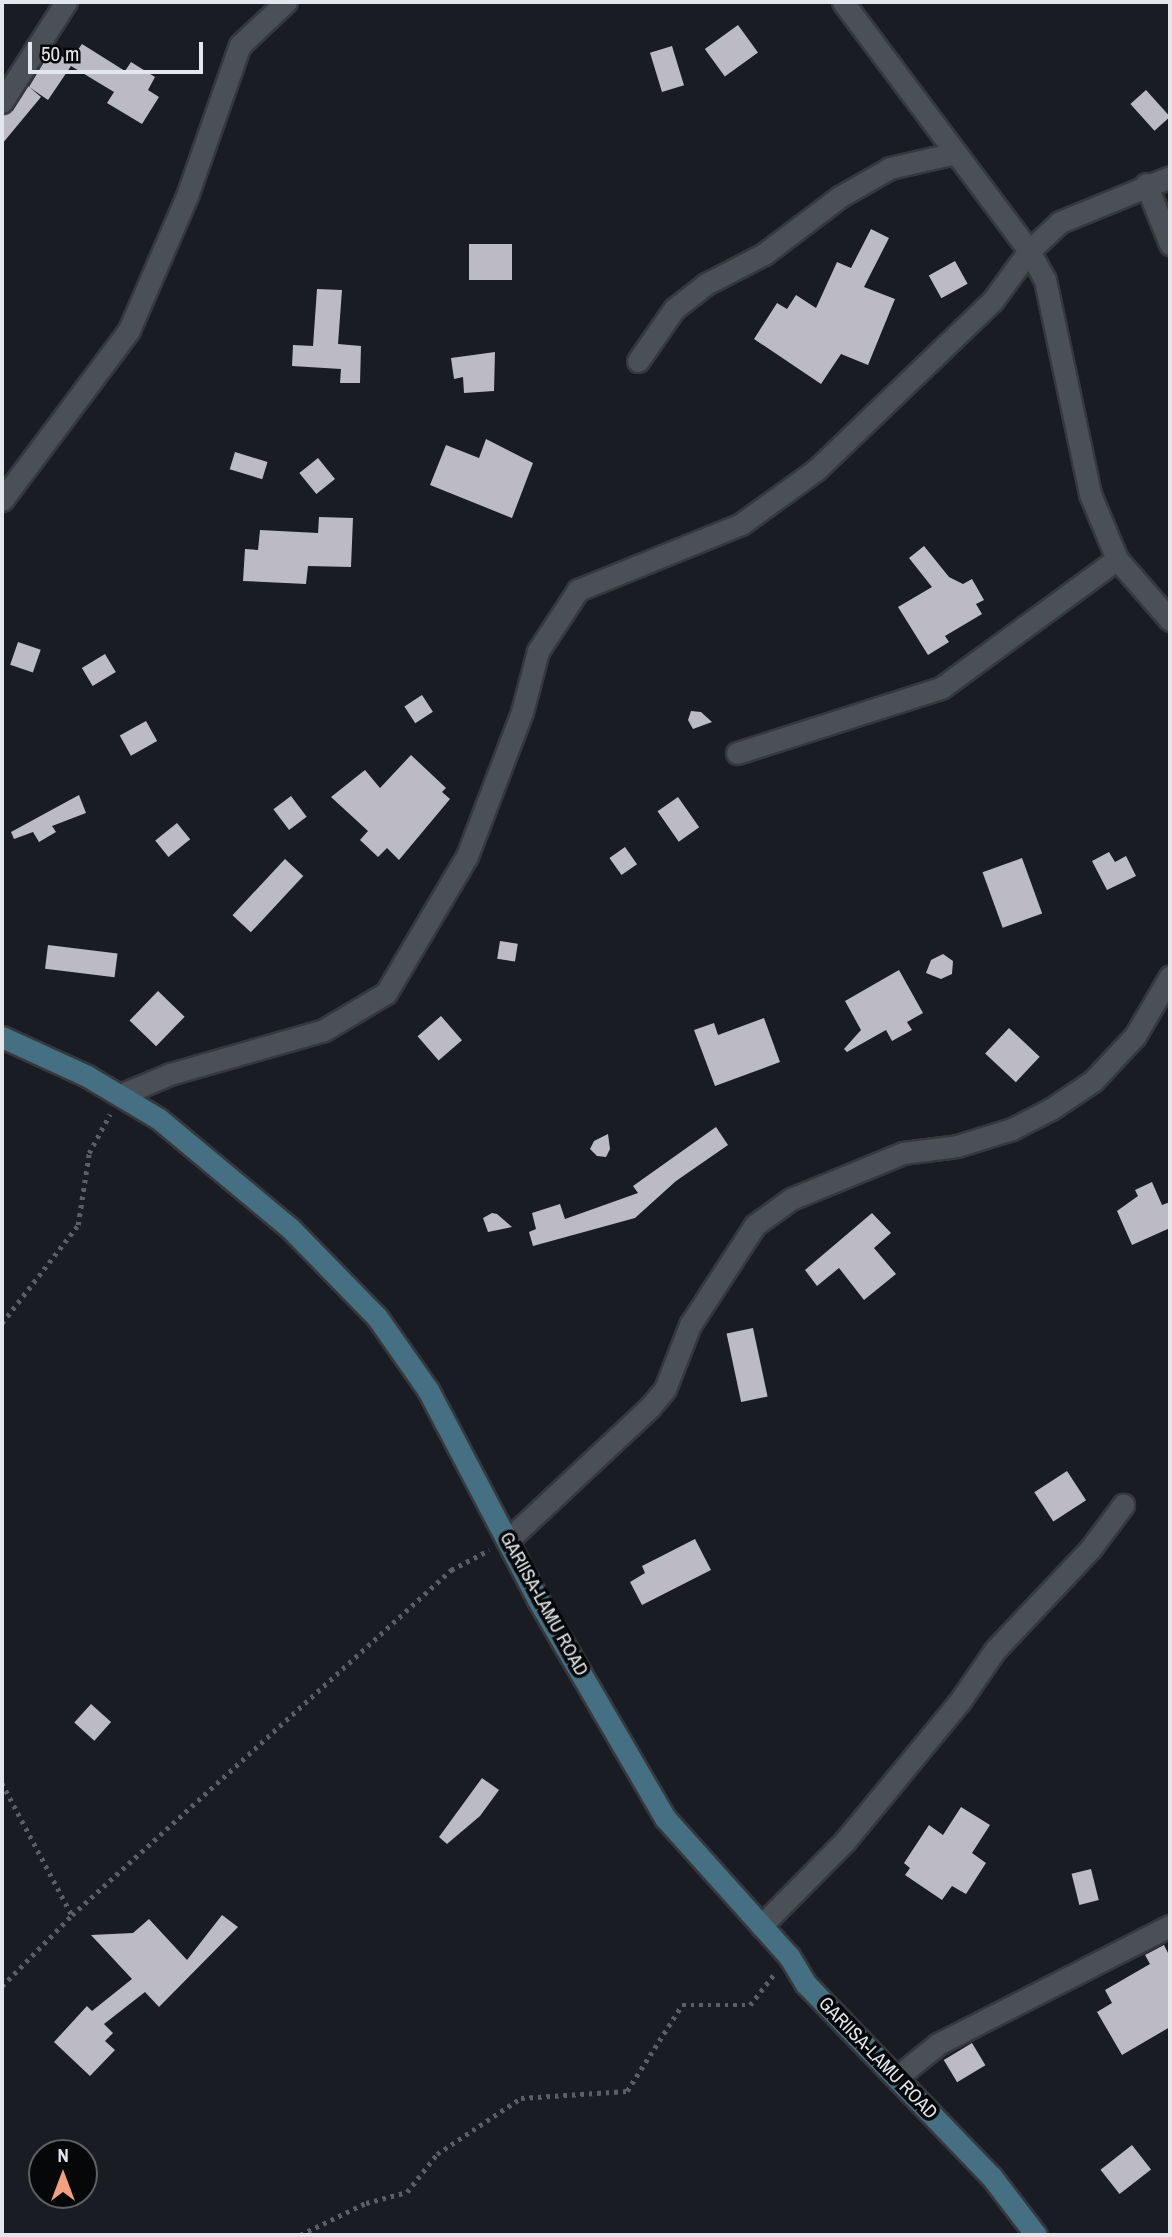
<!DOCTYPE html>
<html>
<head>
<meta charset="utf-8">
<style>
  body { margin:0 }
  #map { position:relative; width:1172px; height:2237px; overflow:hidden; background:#191c22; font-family:"Archivo Narrow",sans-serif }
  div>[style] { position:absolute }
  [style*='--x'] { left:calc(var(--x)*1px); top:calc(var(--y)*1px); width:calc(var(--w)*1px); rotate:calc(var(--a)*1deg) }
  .building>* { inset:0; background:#bcbbc4; transform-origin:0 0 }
  .path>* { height:4.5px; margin-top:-2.25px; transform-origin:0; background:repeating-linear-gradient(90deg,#5b5e64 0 3.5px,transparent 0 8.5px) }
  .roads { filter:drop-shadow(2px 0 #36383c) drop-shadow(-2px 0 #36383c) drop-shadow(0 2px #36383c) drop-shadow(0 -2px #36383c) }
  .street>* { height:21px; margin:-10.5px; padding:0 10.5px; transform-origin:10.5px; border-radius:10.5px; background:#4b4f56 }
  .secondary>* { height:21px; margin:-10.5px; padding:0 10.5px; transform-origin:10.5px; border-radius:10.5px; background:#457084 }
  span { translate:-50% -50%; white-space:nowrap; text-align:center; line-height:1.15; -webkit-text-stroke:7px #060709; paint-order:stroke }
  .street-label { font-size:19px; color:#e3e6ea }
  .frame { position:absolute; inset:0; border:4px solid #e3e6ea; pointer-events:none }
  .north { position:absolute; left:28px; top:2139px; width:70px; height:70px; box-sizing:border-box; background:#060709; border:2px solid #5e6063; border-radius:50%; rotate:0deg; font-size:19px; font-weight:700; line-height:28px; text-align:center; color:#e3e6ea }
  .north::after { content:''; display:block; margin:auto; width:24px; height:32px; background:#f2a07f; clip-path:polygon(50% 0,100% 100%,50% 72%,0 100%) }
  .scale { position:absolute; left:28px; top:42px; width:175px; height:32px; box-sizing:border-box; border:4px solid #e3e6ea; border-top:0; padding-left:9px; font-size:21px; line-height:24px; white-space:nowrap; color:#e3e6ea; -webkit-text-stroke:5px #060709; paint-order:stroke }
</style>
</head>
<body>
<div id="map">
  <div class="building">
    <div style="left:738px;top:25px;width:34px;height:41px;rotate:54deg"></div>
    <div style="clip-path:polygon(82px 44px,125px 71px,131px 62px,155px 77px,148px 90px,159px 97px,142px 124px,107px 103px,114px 92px,71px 66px,48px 100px,29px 87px,51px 50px,70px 61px)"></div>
    <div style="left:672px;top:46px;width:41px;height:23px;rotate:73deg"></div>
    <div style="clip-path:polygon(28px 86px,41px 97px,2px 144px,2px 115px,13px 110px)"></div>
    <div style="left:1146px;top:90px;width:36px;height:21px;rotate:48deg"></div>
    <div style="clip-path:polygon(871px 229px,889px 238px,864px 287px,895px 299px,868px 365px,841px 354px,821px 384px,754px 339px,777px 303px,787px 309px,796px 295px,816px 308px,837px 262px,851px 268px)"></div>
    <div style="left:469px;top:244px;width:43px;height:36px"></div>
    <div style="left:955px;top:261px;width:26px;height:30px;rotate:61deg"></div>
    <div style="clip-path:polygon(317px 289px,342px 290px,338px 344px,361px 346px,360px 383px,340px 383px,341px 369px,292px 366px,293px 345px,313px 346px)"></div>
    <div style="clip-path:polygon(495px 352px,494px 391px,464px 393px,463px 377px,454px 379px,451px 358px)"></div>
    <div style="clip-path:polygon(486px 439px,533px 463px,512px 518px,430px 485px,446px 445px,479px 458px)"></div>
    <div style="left:235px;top:452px;width:34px;height:18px;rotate:17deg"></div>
    <div style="left:318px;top:458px;width:27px;height:24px;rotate:51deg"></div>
    <div style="clip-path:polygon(319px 517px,353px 518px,351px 567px,308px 566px,306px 584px,243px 581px,245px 549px,258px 550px,260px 530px,318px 533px)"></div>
    <div style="clip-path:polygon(924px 546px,949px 577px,963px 584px,972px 579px,984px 600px,976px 604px,982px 614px,945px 636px,949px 642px,928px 655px,898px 607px,932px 587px,909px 558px)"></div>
    <div style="left:18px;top:642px;width:24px;height:24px;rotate:19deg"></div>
    <div style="left:105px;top:654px;width:21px;height:27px;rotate:59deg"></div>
    <div style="left:422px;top:695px;width:20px;height:21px;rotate:57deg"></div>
    <div style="clip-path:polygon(691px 711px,701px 712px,712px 722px,693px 729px,688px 720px)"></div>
    <div style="left:146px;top:721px;width:23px;height:30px;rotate:61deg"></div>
    <div style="clip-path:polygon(411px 755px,446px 788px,442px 792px,450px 799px,399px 860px,387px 848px,378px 857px,360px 840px,368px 831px,331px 797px,365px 770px,380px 788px)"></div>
    <div style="clip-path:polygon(79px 795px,86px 813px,52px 826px,56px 832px,39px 842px,33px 832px,14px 839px,11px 832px)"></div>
    <div style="left:291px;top:796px;width:26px;height:22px;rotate:53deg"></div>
    <div style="left:678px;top:797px;width:37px;height:25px;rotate:55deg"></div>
    <div style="left:177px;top:823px;width:21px;height:28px;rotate:51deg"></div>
    <div style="left:625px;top:847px;width:21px;height:19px;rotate:55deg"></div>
    <div style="clip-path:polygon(1109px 852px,1115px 862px,1126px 856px,1136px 876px,1107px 890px,1092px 861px)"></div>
    <div style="left:1022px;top:858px;width:59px;height:42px;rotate:70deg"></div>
    <div style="left:285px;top:859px;width:25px;height:77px;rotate:43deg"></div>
    <div style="left:500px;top:941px;width:18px;height:18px;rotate:9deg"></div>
    <div style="left:48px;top:945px;width:70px;height:24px;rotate:7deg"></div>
    <div style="clip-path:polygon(943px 954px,953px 961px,952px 974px,941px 979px,926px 973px,931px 960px)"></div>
    <div style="clip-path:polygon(899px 970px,923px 1013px,907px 1022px,912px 1030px,892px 1041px,886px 1030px,847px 1052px,844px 1049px,861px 1030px,845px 1001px)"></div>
    <div style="left:158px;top:991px;width:37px;height:41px;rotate:44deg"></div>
    <div style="left:441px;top:1016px;width:32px;height:31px;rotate:49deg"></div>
    <div style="clip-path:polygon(764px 1018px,780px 1062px,715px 1086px,694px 1030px,714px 1023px,718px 1035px)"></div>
    <div style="left:1009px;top:1028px;width:42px;height:35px;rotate:43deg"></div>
    <div style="clip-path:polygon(716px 1127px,728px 1145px,676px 1181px,635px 1218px,533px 1246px,529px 1232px,536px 1229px,532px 1213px,560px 1204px,565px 1219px,638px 1193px,633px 1186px)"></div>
    <div style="clip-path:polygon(608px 1134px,610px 1149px,606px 1157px,597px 1156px,590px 1149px,594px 1141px)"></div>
    <div style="clip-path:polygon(1152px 1182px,1162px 1205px,1170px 1202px,1170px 1228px,1132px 1245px,1117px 1211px,1138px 1196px,1135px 1190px)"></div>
    <div style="clip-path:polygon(492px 1213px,497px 1214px,512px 1227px,488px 1232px,483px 1218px)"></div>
    <div style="clip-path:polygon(872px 1213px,891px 1233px,874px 1248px,896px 1274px,864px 1300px,839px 1268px,817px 1286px,805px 1270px)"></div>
    <div style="left:753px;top:1328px;width:70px;height:27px;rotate:78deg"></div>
    <div style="left:1067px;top:1471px;width:35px;height:39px;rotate:57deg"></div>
    <div style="clip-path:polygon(695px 1539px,711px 1570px,642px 1605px,630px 1582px,645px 1573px,642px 1566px)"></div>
    <div style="left:91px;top:1704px;width:27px;height:25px;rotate:42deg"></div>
    <div style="clip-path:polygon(482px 1778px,499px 1790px,480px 1816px,447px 1844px,439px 1837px)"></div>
    <div style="clip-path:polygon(961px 1807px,990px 1825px,972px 1853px,986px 1863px,966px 1894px,952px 1886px,942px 1900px,905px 1875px,910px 1868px,904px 1863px,929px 1825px,943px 1835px)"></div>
    <div style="left:1091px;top:1869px;width:32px;height:20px;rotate:76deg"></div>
    <div style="clip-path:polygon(222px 1915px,238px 1927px,159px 2007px,145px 1992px,104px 2024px,113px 2033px,105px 2041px,115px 2050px,90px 2076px,54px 2042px,87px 2006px,92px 2011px,132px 1979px,91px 1935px,133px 1933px,149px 1919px,187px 1960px)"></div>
    <div style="clip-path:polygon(1164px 1945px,1170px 1957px,1170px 2027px,1122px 2055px,1097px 2012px,1112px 2003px,1105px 1990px,1150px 1964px,1145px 1955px)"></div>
    <div style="left:972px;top:2043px;width:26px;height:33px;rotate:59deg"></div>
    <div style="left:1132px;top:2145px;width:31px;height:40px;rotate:52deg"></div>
  </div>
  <div class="path">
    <div style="--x:2;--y:1323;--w:124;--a:-52.2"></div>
    <div style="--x:78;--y:1225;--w:73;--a:-81.3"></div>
    <div style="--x:89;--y:1153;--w:44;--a:-61.7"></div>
    <div style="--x:2;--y:1783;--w:149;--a:62.1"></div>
    <div style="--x:2;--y:1986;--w:100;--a:-45.4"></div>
    <div style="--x:72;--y:1915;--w:513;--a:-42.31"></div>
    <div style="--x:451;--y:1570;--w:43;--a:-27.8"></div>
    <div style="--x:300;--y:2235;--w:73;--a:-25.9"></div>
    <div style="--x:366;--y:2203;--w:42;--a:-15"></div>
    <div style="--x:407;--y:2192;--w:48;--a:-51.7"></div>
    <div style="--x:437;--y:2154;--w:101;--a:-33.7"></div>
    <div style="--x:521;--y:2098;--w:106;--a:-3.8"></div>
    <div style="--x:627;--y:2091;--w:102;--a:-57.4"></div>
    <div style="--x:682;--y:2005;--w:68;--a:0"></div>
    <div style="--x:750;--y:2005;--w:41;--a:-52"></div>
  </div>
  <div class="roads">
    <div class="street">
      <div style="--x:843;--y:2;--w:311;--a:53.2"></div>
      <div style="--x:1029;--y:251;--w:33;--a:61"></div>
      <div style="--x:1045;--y:280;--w:219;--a:78.1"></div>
      <div style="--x:1090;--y:494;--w:70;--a:67.4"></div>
      <div style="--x:1117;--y:559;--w:81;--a:49"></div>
      <div style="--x:2;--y:102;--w:119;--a:-57.4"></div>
      <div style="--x:1146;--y:184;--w:65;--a:68.2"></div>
      <div style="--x:638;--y:361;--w:63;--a:-55.3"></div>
      <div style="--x:674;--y:309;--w:41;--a:-38"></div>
      <div style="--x:706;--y:284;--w:65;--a:-27.3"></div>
      <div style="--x:764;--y:254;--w:96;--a:-37"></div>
      <div style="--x:841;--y:196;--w:56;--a:-29.7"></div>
      <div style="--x:890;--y:168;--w:67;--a:-13"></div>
      <div style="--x:2;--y:500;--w:212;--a:-53.2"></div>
      <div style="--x:129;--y:330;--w:146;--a:-66.6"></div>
      <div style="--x:187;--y:196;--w:160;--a:-70.7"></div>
      <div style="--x:240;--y:45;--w:63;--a:-43.1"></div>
      <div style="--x:737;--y:753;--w:214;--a:-17.7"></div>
      <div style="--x:941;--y:688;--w:218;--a:-36.2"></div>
      <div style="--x:120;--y:1095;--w:54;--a:-22.8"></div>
      <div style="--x:170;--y:1074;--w:160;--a:-15.9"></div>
      <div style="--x:324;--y:1030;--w:72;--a:-30.8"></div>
      <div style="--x:386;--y:993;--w:159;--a:-59.4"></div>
      <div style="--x:467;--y:856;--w:154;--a:-69.1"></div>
      <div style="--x:522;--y:712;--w:63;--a:-75.3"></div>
      <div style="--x:538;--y:651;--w:73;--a:-56.7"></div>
      <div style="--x:578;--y:590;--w:176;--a:-22"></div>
      <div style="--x:741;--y:524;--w:92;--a:-35.8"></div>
      <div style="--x:816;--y:470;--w:245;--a:-43.8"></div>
      <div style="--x:993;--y:300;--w:61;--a:-53.7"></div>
      <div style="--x:1029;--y:251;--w:42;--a:-43.1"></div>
      <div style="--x:1060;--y:222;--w:119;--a:-22.2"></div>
      <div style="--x:508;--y:1540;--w:195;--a:-43.1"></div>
      <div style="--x:650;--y:1407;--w:23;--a:-50"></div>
      <div style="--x:665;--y:1389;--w:69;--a:-68.7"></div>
      <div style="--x:690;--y:1325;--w:119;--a:-57"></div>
      <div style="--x:755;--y:1225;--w:44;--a:-35.8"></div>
      <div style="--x:791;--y:1199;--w:121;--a:-22.3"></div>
      <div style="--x:903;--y:1153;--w:54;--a:-7.4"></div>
      <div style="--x:957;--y:1146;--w:58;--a:-17.2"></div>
      <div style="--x:1012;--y:1129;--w:44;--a:-27.1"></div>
      <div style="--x:1051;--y:1109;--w:50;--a:-33.7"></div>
      <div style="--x:1093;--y:1081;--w:62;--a:-47"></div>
      <div style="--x:1135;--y:1036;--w:69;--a:-59.7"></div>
      <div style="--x:761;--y:1926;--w:120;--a:-45.3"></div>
      <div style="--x:845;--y:1841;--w:181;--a:-50.6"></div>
      <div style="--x:960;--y:1701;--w:62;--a:-55.5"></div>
      <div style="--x:995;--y:1650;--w:140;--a:-46.7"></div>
      <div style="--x:1091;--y:1548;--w:54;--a:-53.3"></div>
      <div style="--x:897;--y:2077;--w:53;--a:-38.8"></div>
      <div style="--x:938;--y:2044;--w:260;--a:-27"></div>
    </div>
    <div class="secondary">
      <div style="--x:2;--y:1037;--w:94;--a:24.6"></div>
      <div style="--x:87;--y:1076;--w:84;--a:30.8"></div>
      <div style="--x:159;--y:1119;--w:170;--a:39.8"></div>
      <div style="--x:290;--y:1228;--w:124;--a:45.7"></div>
      <div style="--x:377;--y:1317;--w:89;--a:55.1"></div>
      <div style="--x:428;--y:1390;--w:235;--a:62.3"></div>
      <div style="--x:537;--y:1598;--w:255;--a:59.8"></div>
      <div style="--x:665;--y:1818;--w:186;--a:48.1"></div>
      <div style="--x:789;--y:1956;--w:33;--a:59"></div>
      <div style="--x:806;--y:1984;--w:267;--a:46.1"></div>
      <div style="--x:991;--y:2176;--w:74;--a:52.7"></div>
    </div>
  </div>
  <div class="street-label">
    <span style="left:544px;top:1604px;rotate:61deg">GARIISA-LAMU ROAD</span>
    <span style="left:878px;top:2058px;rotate:46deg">GARIISA-LAMU ROAD</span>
  </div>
  <div class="frame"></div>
  <div class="north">N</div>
  <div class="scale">50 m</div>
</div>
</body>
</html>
